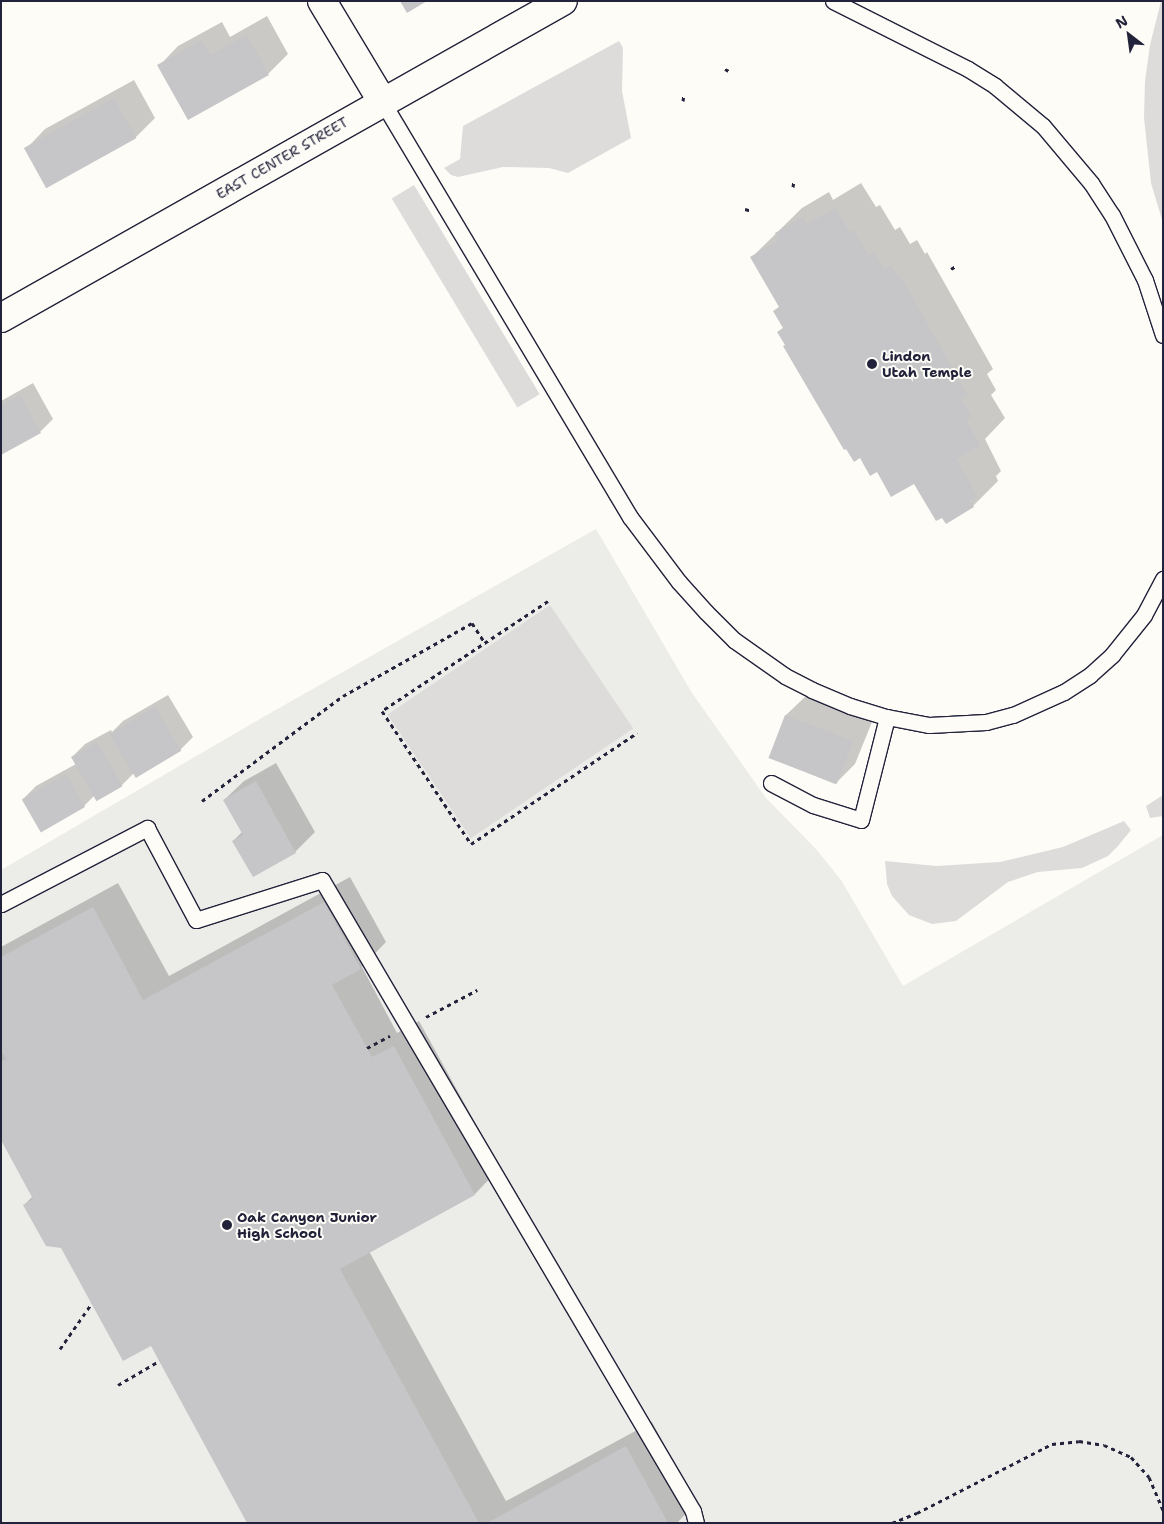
<!DOCTYPE html>
<html>
<head>
<meta charset="utf-8">
<style>
  body { margin:0 }
  #map { position:relative; width:1164px; height:1524px; overflow:hidden; background:#fdfcf7; font-family:"Shantell Sans",sans-serif }
  div>[style] { position:absolute }
  [style*='--x'] { left:calc(var(--x)*1px); top:calc(var(--y)*1px); width:calc(var(--w)*1px); rotate:calc(var(--a)*1deg) }
  .built>* { inset:0; background:#ecece9 }
  .green>* { inset:0; background:#dddcdb; transform-origin:0 0 }
  .shadow>* { inset:0; background:#0003 }
  .building>* { inset:0; background:#c6c6c8; transform-origin:0 0 }
  .path>* { height:3px; margin-top:-1.5px; transform-origin:0; background:repeating-linear-gradient(90deg,#22223b 0 4px,transparent 0 8px) }
  .roads { filter:drop-shadow(1px 0 #22223b) drop-shadow(-1px 0 #22223b) drop-shadow(0 1px #22223b) drop-shadow(0 -1px #22223b) }
  .lane>* { height:15px; margin:-7.5px; padding:0 7.5px; transform-origin:7.5px; border-radius:7.5px; background:#fdfcf7 }
  .street>* { height:28px; margin:-14px; padding:0 14px; transform-origin:14px; border-radius:14px; background:#fdfcf7 }
  .secondary>* { height:28px; margin:-14px; padding:0 14px; transform-origin:14px; border-radius:14px; background:#fdfcf7 }
  .dots>* { width:14px; height:14px; translate:-50% -50%; box-sizing:border-box; border:2px solid #fdfcf7; border-radius:50% }
  span { translate:-50% -50%; white-space:nowrap; text-align:center; line-height:1.15; -webkit-text-stroke:4px #fdfcf7; paint-order:stroke }
  .street-label { font-size:14px; color:#22223b }
  .poi-label { font-size:14px; color:#22223b; font-weight:700 }
  .left { translate:0 -50%; text-align:left }
  .frame { position:absolute; inset:0; border:2px solid #22223b; pointer-events:none }
  .north { position:absolute; left:1104px; top:10px; width:50px; height:50px; -webkit-text-stroke:4px #fdfcf7; paint-order:stroke; rotate:330deg; font-size:14px; font-weight:700; line-height:20px; text-align:center; color:#22223b }
  .north::after { content:''; display:block; margin:auto; width:18px; height:22px; background:#22223b; clip-path:polygon(50% 0,100% 100%,50% 72%,0 100%) }
</style>
</head>
<body>
<div id="map">
  <div class="built">
    <div style="clip-path:polygon(596px 529px,692px 693px,766px 798px,816px 849px,841px 880px,903px 986px,1163px 835px,1163px 1523px,1px 1523px,1px 870px,265px 716px)"></div>
  </div>
  <div class="green">
    <div style="clip-path:polygon(1161px 1px,1163px 1px,1163px 223px,1151px 183px,1144px 118px,1145px 81px,1150px 45px)"></div>
    <div style="clip-path:polygon(619px 41px,623px 48px,622px 91px,631px 138px,568px 173px,549px 168px,503px 167px,458px 177px,451px 175px,444px 168px,460px 159px,463px 126px)"></div>
    <div style="left:414px;top:185px;width:244px;height:26px;rotate:59deg"></div>
    <div style="left:550px;top:605px;width:149px;height:196px;rotate:56deg"></div>
    <div style="clip-path:polygon(1163px 795px,1163px 816px,1150px 818px,1146px 806px)"></div>
    <div style="clip-path:polygon(1124px 821px,1131px 830px,1118px 846px,1108px 856px,1082px 868px,1038px 872px,1008px 882px,956px 921px,932px 924px,909px 915px,892px 896px,887px 884px,885px 861px,936px 866px,1000px 862px,1063px 847px)"></div>
  </div>
  <div class="shadow">
    <div style="clip-path:polygon(267px 16px,288px 54px,268px 74px,188px 119px,159px 66px,178px 46px,222px 22px,230px 37px)"></div>
    <div style="clip-path:polygon(134px 80px,155px 118px,136px 137px,47px 187px,26px 149px,45px 129px)"></div>
    <div style="clip-path:polygon(861px 183px,876px 207px,880px 205px,895px 230px,900px 227px,910px 244px,917px 240px,925px 254px,927px 252px,993px 369px,987px 374px,996px 390px,991px 395px,1005px 418px,985px 439px,1001px 471px,996px 476px,998px 481px,973px 506px,915px 482px,877px 470px,779px 332px,784px 327px,775px 311px,780px 306px,752px 257px,802px 208px,829px 192px,833px 200px)"></div>
    <div style="clip-path:polygon(33px 383px,53px 419px,40px 432px,1px 454px,1px 401px)"></div>
    <div style="clip-path:polygon(168px 695px,193px 737px,180px 750px,133px 774px,122px 785px,97px 800px,94px 796px,84px 806px,23px 799px,36px 786px,76px 764px,72px 757px,85px 744px,111px 730px,112px 732px,123px 721px)"></div>
    <div style="clip-path:polygon(806px 696px,872px 722px,855px 764px,835px 784px,770px 758px,786px 715px)"></div>
    <div style="clip-path:polygon(276px 763px,315px 832px,295px 852px,253px 876px,233px 841px,242px 832px,224px 800px,244px 781px)"></div>
    <div style="clip-path:polygon(350px 877px,386px 942px,362px 967px,397px 1033px,419px 1021px,500px 1168px,475px 1194px,369px 1251px,506px 1501px,652px 1422px,696px 1503px,677px 1523px,249px 1523px,151px 1344px,24px 1205px,33px 1196px,1px 1137px,1px 947px,118px 883px,169px 976px)"></div>
  </div>
  <div class="building">
    <div style="clip-path:polygon(400px 1px,427px 1px,407px 13px)"></div>
    <div style="clip-path:polygon(247px 35px,269px 75px,188px 120px,157px 65px,202px 40px,210px 55px)"></div>
    <div style="left:114px;top:98px;width:46px;height:103px;rotate:61deg"></div>
    <div style="clip-path:polygon(835px 208px,850px 232px,854px 230px,869px 255px,874px 252px,884px 269px,891px 265px,899px 278px,901px 277px,968px 395px,961px 399px,972px 416px,966px 420px,980px 445px,957px 459px,977px 497px,970px 501px,974px 507px,946px 524px,942px 518px,936px 521px,914px 484px,891px 497px,877px 472px,870px 476px,860px 458px,854px 462px,846px 449px,844px 450px,783px 346px,785px 345px,777px 332px,783px 328px,773px 311px,779px 307px,750px 257px,779px 240px,775px 233px,803px 217px,807px 224px)"></div>
    <div style="clip-path:polygon(20px 395px,41px 433px,1px 455px,1px 406px)"></div>
    <div style="left:155px;top:707px;width:51px;height:53px;rotate:59deg"></div>
    <div style="left:785px;top:715px;width:73px;height:46px;rotate:21deg"></div>
    <div style="left:97px;top:742px;width:51px;height:30px;rotate:60deg"></div>
    <div style="left:66px;top:774px;width:38px;height:51px;rotate:60deg"></div>
    <div style="clip-path:polygon(256px 781px,296px 853px,253px 877px,232px 841px,243px 835px,223px 800px)"></div>
    <div style="clip-path:polygon(324px 902px,361px 969px,332px 985px,372px 1057px,394px 1046px,475px 1195px,340px 1269px,479px 1523px,247px 1523px,151px 1346px,123px 1361px,61px 1248px,46px 1246px,23px 1205px,33px 1199px,1px 1140px,1px 1062px,6px 1059px,1px 1050px,1px 957px,93px 907px,143px 1000px)"></div>
    <div style="clip-path:polygon(626px 1446px,668px 1523px,487px 1523px)"></div>
  </div>
  <div class="path">
    <div style="--x:725;--y:69;--w:7;--a:27"></div>
    <div style="--x:683;--y:101;--w:7;--a:-82"></div>
    <div style="--x:793;--y:187;--w:7;--a:-82"></div>
    <div style="--x:745;--y:209;--w:7;--a:16"></div>
    <div style="--x:951;--y:269;--w:6;--a:-31"></div>
    <div style="--x:548;--y:601;--w:199;--a:146.5"></div>
    <div style="--x:382;--y:711;--w:160;--a:56.2"></div>
    <div style="--x:471;--y:844;--w:200;--a:-33.8"></div>
    <div style="--x:202;--y:801;--w:176;--a:-36.7"></div>
    <div style="--x:343;--y:696;--w:148;--a:-29.5"></div>
    <div style="--x:472;--y:623;--w:24;--a:57"></div>
    <div style="--x:426;--y:1017;--w:58;--a:-27.9"></div>
    <div style="--x:367;--y:1048;--w:26;--a:-28"></div>
    <div style="--x:60;--y:1349;--w:56;--a:-55.2"></div>
    <div style="--x:118;--y:1385;--w:48;--a:-30.3"></div>
    <div style="--x:892;--y:1523;--w:27;--a:-22"></div>
    <div style="--x:917;--y:1513;--w:152;--a:-27.1"></div>
    <div style="--x:1052;--y:1444;--w:27;--a:-6"></div>
    <div style="--x:1079;--y:1441;--w:25;--a:9"></div>
    <div style="--x:1104;--y:1445;--w:30;--a:24"></div>
    <div style="--x:1131;--y:1457;--w:27;--a:48"></div>
    <div style="--x:1149;--y:1477;--w:36;--a:67"></div>
  </div>
  <div class="roads">
    <div class="lane">
      <div style="--x:833;--y:1;--w:151;--a:26.7"></div>
      <div style="--x:968;--y:69;--w:32;--a:32"></div>
      <div style="--x:995;--y:86;--w:62;--a:39.8"></div>
      <div style="--x:1043;--y:126;--w:75;--a:49.9"></div>
      <div style="--x:1091;--y:183;--w:38;--a:57"></div>
      <div style="--x:1112;--y:215;--w:73;--a:63.1"></div>
      <div style="--x:1145;--y:280;--w:58;--a:71.9"></div>
      <div style="--x:382;--y:101;--w:484;--a:59.2"></div>
      <div style="--x:630;--y:517;--w:81;--a:53"></div>
      <div style="--x:679;--y:582;--w:40;--a:48"></div>
      <div style="--x:706;--y:612;--w:40;--a:45"></div>
      <div style="--x:734;--y:640;--w:62;--a:35.2"></div>
      <div style="--x:785;--y:676;--w:30;--a:27"></div>
      <div style="--x:812;--y:690;--w:41;--a:22.8"></div>
      <div style="--x:850;--y:706;--w:39;--a:17"></div>
      <div style="--x:887;--y:717;--w:43;--a:10.8"></div>
      <div style="--x:929;--y:725;--w:57;--a:-3"></div>
      <div style="--x:986;--y:722;--w:28;--a:-15"></div>
      <div style="--x:1013;--y:715;--w:56;--a:-24.3"></div>
      <div style="--x:1064;--y:692;--w:31;--a:-33"></div>
      <div style="--x:1090;--y:675;--w:30;--a:-42"></div>
      <div style="--x:1112;--y:655;--w:51;--a:-51.3"></div>
      <div style="--x:1144;--y:615;--w:41;--a:-62.2"></div>
      <div style="--x:771;--y:783;--w:47;--a:27.6"></div>
      <div style="--x:813;--y:805;--w:50;--a:17.4"></div>
      <div style="--x:861;--y:820;--w:106;--a:-75.8"></div>
      <div style="--x:1;--y:904;--w:165;--a:-27.5"></div>
      <div style="--x:147;--y:828;--w:104;--a:62"></div>
      <div style="--x:196;--y:920;--w:132;--a:-17.6"></div>
      <div style="--x:322;--y:880;--w:732;--a:59.55"></div>
      <div style="--x:693;--y:1511;--w:12;--a:76"></div>
    </div>
    <div class="street">
      <div style="--x:322;--y:1;--w:117;--a:59"></div>
    </div>
    <div class="secondary">
      <div style="--x:1;--y:318;--w:645;--a:-29.43"></div>
    </div>
  </div>
  <div class="dots">
    <div style="left:872px;top:364px;background:#22223b"></div>
    <div style="left:227px;top:1225px;background:#22223b"></div>
  </div>
  <div class="street-label">
    <span style="left:282px;top:158px;rotate:-30deg">EAST CENTER STREET</span>
  </div>
  <div class="poi-label">
    <span class="left" style="left:882px;top:364px">Lindon<br>Utah Temple</span>
    <span class="left" style="left:237px;top:1225px">Oak Canyon Junior<br>High School</span>
  </div>
  <div class="frame"></div>
  <div class="north">N</div>
</div>
</body>
</html>
